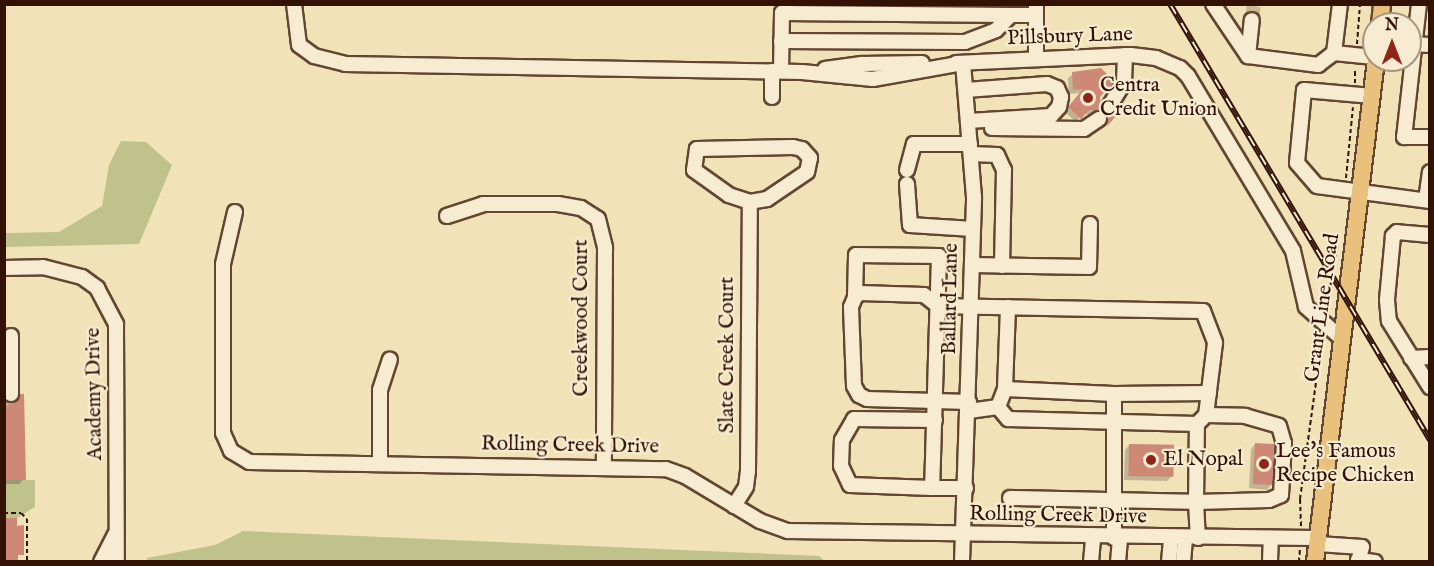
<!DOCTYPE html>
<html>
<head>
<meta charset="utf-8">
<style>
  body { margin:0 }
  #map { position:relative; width:1434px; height:566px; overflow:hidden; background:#f2e2b8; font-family:"IM FELL English",serif }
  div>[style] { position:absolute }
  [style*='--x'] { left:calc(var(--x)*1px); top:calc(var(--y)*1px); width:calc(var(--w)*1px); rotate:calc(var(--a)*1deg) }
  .green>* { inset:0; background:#bfc28b }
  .shadow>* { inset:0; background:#0003 }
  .building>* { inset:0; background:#ce8876; transform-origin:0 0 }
  .minor-tunnel>* { height:14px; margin-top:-7px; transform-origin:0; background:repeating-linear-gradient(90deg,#ccb894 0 14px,transparent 0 21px) }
  .path>* { height:2px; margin-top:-1px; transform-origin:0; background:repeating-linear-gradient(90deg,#321204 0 4.5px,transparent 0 7.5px) }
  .roads { filter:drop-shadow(2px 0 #624631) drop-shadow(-2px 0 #624631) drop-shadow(0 2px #624631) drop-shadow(0 -2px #624631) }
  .minor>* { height:14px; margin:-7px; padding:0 7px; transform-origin:7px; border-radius:7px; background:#f7ecd1 }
  .major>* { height:16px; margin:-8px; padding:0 8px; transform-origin:8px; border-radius:8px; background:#e9c17c }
  .rail>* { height:6px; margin-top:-3px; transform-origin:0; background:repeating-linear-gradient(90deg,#f7ecd1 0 11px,#321204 0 22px); box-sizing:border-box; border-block:2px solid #321204 }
  .dots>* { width:16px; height:16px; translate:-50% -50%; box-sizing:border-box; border:3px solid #f7ecd1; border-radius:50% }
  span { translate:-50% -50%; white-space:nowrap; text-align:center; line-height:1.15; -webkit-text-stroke:4.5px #f7ecd1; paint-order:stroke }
  .street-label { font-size:21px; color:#321204 }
  .poi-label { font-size:21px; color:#321204 }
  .left { translate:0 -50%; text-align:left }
  .frame { position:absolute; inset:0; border:6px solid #321204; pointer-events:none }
  .north { position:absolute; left:1362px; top:12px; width:60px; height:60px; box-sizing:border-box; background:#f7ecd1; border:2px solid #a8957f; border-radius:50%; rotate:0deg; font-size:16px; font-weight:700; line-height:24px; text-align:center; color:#321204 }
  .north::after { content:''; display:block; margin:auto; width:21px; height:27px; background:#8f2418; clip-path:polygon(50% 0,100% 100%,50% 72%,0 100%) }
</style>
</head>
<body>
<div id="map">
  <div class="green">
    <div style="clip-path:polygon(121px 141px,146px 142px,172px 165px,139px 244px,5px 247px,5px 233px,59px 232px,102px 206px,109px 165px)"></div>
    <div style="clip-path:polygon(4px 480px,35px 480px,35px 507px,17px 518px,5px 518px)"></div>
    <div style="clip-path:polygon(243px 531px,819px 556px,825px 561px,147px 561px,147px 558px,215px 545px)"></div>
  </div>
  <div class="shadow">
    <div style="clip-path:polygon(1073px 74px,1099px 96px,1100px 109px,1115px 115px,1104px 127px,1098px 115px,1083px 114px,1076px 122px,1065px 112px,1080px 93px,1069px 94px,1068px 78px)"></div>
    <div style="clip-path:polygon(4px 399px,11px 405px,24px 479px,19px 484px,4px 484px)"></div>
    <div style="clip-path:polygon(1255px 444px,1271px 485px,1267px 490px,1249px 488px,1251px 449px)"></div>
    <div style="clip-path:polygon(1129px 445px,1172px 476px,1167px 481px,1124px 480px,1125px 450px)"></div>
  </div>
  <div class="building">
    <div style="clip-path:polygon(1101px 68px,1114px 81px,1100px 97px,1102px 109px,1109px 114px,1119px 113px,1107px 126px,1108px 118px,1102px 111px,1089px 110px,1081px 119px,1068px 107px,1083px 89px,1073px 90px,1072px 72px)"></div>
    <div style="clip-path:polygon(20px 394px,24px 394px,26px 480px,4px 480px,4px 408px)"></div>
    <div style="left:1255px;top:443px;width:20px;height:41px;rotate:3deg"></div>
    <div style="left:1129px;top:444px;width:45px;height:32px;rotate:1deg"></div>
    <div style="clip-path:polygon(4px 518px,17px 518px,17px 526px,24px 525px,24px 555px,18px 555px,18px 561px,4px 561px)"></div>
  </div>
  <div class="minor-tunnel">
    <div style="--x:1252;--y:20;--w:16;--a:-83"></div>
  </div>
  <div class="path">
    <div style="--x:1357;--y:44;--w:40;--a:-85.7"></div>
    <div style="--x:1355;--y:83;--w:15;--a:-90"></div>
    <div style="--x:1346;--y:178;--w:71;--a:-84.4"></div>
    <div style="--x:1326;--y:309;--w:66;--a:-79.5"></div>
    <div style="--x:4;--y:513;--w:17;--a:0"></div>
    <div style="--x:21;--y:513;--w:8;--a:45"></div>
    <div style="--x:27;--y:519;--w:43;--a:90"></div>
    <div style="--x:1301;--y:526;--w:27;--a:-92"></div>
    <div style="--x:1300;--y:499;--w:162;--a:-82.2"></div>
    <div style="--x:1299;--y:562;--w:13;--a:-86"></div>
  </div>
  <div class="roads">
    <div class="minor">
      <div style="--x:294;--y:4;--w:41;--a:83"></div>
      <div style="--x:299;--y:45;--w:19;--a:36"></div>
      <div style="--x:314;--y:56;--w:32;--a:14"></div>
      <div style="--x:345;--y:64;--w:457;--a:1"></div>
      <div style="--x:802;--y:72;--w:71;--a:5.6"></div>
      <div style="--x:873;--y:79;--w:91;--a:-10.1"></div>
      <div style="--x:1036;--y:4;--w:54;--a:90"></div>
      <div style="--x:1213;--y:4;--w:63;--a:56.1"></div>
      <div style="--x:1248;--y:56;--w:71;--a:7.3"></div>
      <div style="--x:1318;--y:65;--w:20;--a:-37"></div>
      <div style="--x:1340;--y:4;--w:49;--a:97"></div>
      <div style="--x:1334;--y:53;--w:40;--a:5.7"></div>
      <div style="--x:1419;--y:4;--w:134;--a:96.4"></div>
      <div style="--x:1404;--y:137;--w:26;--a:0"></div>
      <div style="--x:782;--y:13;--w:229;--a:0.5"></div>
      <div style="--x:781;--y:41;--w:184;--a:0.3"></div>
      <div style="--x:965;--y:42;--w:33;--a:-21"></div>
      <div style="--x:996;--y:30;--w:21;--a:-45"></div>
      <div style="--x:1011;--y:15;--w:25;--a:0"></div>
      <div style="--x:1410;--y:44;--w:20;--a:3"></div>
      <div style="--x:1248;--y:56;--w:36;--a:-84"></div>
      <div style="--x:956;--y:63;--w:175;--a:-2.6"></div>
      <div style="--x:1131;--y:55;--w:25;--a:7"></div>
      <div style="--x:1156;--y:58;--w:26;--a:23"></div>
      <div style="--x:1180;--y:68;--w:11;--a:45"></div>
      <div style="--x:1188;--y:76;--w:204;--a:59"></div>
      <div style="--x:1293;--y:251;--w:57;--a:76.9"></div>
      <div style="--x:1306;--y:307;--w:47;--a:41.5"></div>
      <div style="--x:825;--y:69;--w:37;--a:-8"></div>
      <div style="--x:862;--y:64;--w:60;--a:-1"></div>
      <div style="--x:772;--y:71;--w:26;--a:90"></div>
      <div style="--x:781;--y:71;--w:58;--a:-89"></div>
      <div style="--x:782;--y:13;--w:6;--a:-45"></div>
      <div style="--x:966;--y:90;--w:81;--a:-4.2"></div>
      <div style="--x:1047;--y:84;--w:11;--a:22"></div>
      <div style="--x:1057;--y:88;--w:10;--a:66"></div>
      <div style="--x:1061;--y:97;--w:10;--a:101"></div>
      <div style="--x:1059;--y:107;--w:12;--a:132"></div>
      <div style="--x:1051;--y:116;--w:83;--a:176.6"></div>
      <div style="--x:1372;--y:96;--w:68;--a:-175"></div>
      <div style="--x:1304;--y:90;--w:73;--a:95.5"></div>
      <div style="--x:1297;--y:163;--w:30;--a:49"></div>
      <div style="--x:1317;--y:186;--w:114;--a:7.6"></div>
      <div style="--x:1110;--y:105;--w:26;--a:-58"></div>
      <div style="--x:1124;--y:83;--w:28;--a:-88"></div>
      <div style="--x:992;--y:128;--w:92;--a:0.6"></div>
      <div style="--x:1084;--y:129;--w:18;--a:-34"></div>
      <div style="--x:793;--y:147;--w:9;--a:13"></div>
      <div style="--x:802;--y:149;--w:12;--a:48"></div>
      <div style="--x:810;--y:158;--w:14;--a:102"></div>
      <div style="--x:807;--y:172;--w:48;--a:146"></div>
      <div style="--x:767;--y:199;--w:17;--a:170"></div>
      <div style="--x:750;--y:202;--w:22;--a:-162"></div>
      <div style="--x:729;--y:195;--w:43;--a:-144.5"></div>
      <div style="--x:694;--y:170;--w:21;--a:-82"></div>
      <div style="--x:697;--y:149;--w:96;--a:-1.2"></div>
      <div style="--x:971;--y:154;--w:26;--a:2"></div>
      <div style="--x:997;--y:155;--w:17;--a:65"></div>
      <div style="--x:1004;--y:170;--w:96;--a:91.2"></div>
      <div style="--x:907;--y:170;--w:27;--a:-75"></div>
      <div style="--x:914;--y:144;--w:56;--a:0"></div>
      <div style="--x:907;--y:184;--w:41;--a:85.8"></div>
      <div style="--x:910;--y:225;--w:63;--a:3.6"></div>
      <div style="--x:1426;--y:200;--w:28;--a:-82"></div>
      <div style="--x:235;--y:212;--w:53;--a:103"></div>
      <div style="--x:223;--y:264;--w:169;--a:90"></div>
      <div style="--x:223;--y:433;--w:20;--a:66"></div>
      <div style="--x:231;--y:451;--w:21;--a:31"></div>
      <div style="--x:249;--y:462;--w:417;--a:1"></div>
      <div style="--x:666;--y:469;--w:20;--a:20"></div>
      <div style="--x:685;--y:476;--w:87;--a:31"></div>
      <div style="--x:760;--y:521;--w:30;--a:20"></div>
      <div style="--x:788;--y:531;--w:530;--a:0.76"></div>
      <div style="--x:447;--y:216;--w:38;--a:-18"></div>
      <div style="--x:483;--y:204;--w:75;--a:0"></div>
      <div style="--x:558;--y:204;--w:23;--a:10"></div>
      <div style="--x:581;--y:208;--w:20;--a:33"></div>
      <div style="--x:598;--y:219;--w:30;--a:76"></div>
      <div style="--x:605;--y:248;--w:218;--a:90.3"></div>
      <div style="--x:1430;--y:235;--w:33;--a:-175"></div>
      <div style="--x:1397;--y:232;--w:6;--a:135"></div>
      <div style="--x:1393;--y:236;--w:64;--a:95.4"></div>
      <div style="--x:1387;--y:300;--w:21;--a:85"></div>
      <div style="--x:1389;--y:321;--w:78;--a:58.2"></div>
      <div style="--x:972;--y:265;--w:117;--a:1"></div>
      <div style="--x:1089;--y:267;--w:43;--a:-88.7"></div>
      <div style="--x:4;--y:268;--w:39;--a:-1"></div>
      <div style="--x:43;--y:267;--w:40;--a:14.4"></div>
      <div style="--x:82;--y:277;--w:19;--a:36"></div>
      <div style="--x:97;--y:288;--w:41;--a:62.2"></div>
      <div style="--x:116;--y:324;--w:238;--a:89.8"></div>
      <div style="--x:855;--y:297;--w:42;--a:-88.6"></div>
      <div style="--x:856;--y:255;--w:83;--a:0.7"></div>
      <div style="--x:939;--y:256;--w:232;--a:91.7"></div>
      <div style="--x:932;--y:488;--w:34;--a:0"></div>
      <div style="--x:1411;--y:358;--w:19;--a:-3"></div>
      <div style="--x:1005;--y:389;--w:82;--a:-87.9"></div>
      <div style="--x:11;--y:394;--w:58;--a:-90"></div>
      <div style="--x:1114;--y:394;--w:95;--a:-0.6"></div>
      <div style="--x:969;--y:402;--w:102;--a:-178.3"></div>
      <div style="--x:867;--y:399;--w:9;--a:-153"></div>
      <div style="--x:859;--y:395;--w:10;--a:-119"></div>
      <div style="--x:854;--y:386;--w:79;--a:-92.2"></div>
      <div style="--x:851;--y:307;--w:11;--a:-68"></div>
      <div style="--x:855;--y:297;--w:6;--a:-39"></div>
      <div style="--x:860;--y:293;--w:64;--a:1.8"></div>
      <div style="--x:924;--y:295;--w:18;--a:38"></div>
      <div style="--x:938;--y:306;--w:265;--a:1.1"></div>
      <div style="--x:1203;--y:311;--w:34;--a:69"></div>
      <div style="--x:1215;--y:343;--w:73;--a:97.1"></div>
      <div style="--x:1206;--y:415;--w:39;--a:1"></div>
      <div style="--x:1245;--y:416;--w:35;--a:16"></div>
      <div style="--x:1279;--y:426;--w:18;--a:74"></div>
      <div style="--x:1284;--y:443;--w:52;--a:93.3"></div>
      <div style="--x:1281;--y:495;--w:13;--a:157"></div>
      <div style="--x:1269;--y:500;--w:73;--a:178.4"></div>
      <div style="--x:1196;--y:502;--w:36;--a:87"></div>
      <div style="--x:998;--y:407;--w:16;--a:50"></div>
      <div style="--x:1008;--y:419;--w:189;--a:1.5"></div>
      <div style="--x:969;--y:411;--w:29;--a:-8"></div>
      <div style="--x:998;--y:407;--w:19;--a:-69"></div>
      <div style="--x:1005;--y:389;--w:109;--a:2.6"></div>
      <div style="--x:1114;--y:394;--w:144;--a:90"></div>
      <div style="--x:380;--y:464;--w:74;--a:-90"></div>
      <div style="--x:380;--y:390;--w:32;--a:-72"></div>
      <div style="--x:932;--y:488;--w:82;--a:-177.9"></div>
      <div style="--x:850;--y:485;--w:21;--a:-115"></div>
      <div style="--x:841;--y:466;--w:26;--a:-88"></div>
      <div style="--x:842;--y:440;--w:24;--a:-60"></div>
      <div style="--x:854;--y:419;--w:81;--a:0.7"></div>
      <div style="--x:1010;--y:498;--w:186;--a:1.2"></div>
      <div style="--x:1196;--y:502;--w:78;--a:-89.3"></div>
      <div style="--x:1197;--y:424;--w:13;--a:-45"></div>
      <div style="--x:734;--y:506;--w:22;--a:-58"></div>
      <div style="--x:746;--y:487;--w:16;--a:-83"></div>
      <div style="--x:748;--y:471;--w:269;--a:-89.6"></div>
      <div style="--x:1318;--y:544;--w:44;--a:3.9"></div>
      <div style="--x:1362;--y:547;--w:16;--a:105"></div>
      <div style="--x:1358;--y:560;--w:17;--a:7"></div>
      <div style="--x:101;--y:562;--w:31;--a:-63"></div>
      <div style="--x:962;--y:562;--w:365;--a:-88.1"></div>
      <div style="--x:974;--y:197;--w:134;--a:-94.7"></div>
      <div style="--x:1091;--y:562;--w:25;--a:-85"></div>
      <div style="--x:1118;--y:562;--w:24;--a:-85"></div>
      <div style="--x:1169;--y:562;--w:23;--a:-85"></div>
      <div style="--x:1183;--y:562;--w:24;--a:-85"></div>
      <div style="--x:1270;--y:562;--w:24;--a:-88"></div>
    </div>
    <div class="major">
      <div style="--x:1380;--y:24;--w:20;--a:-84"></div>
      <div style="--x:1315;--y:562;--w:506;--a:-83.07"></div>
    </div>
  </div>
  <div class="rail">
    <div style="--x:1170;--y:4;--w:508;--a:59.19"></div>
  </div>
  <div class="dots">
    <div style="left:1088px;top:98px;background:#8f2418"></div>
    <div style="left:1151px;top:460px;background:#8f2418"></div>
    <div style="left:1264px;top:464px;background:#8f2418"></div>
  </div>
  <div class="street-label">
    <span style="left:1070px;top:37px;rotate:-2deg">Pillsbury Lane</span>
    <span style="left:951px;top:299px;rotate:-89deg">Ballard Lane</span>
    <span style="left:1323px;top:308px;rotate:-82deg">Grant Line Road</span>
    <span style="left:582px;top:318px;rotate:-90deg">Creekwood Court</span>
    <span style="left:728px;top:355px;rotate:-90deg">Slate Creek Court</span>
    <span style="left:95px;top:394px;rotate:-91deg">Academy Drive</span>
    <span style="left:570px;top:446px;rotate:1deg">Rolling Creek Drive</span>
    <span style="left:1058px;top:516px;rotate:1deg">Rolling Creek Drive</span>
  </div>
  <div class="poi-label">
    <span class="left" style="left:1100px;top:98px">Centra<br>Credit Union</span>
    <span class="left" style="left:1276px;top:464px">Lee's Famous<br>Recipe Chicken</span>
    <span class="left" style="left:1163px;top:460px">El Nopal</span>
  </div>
  <div class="frame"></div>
  <div class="north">N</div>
</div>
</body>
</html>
